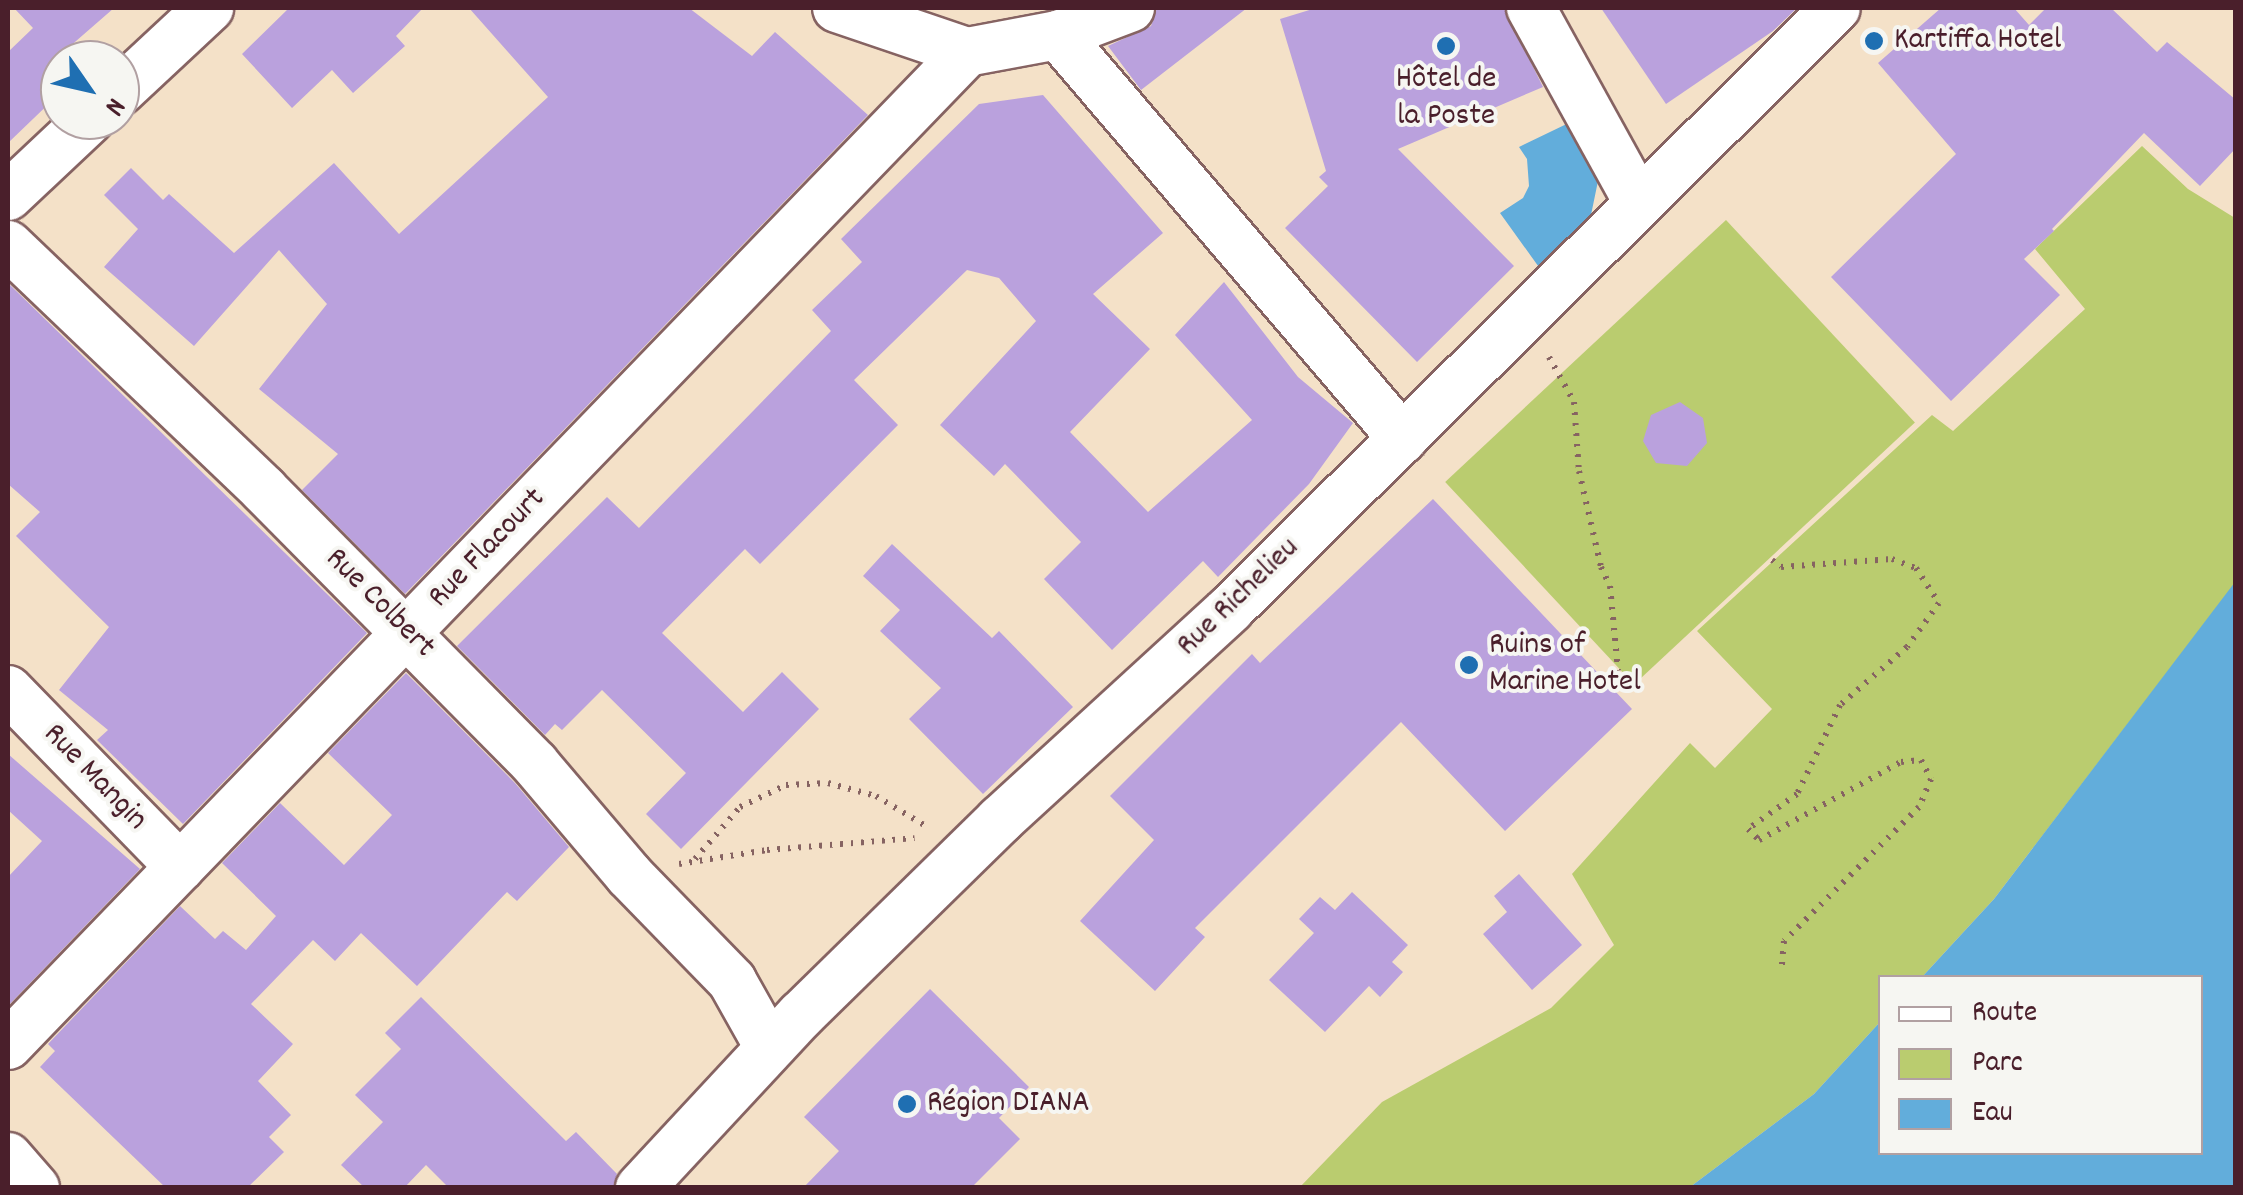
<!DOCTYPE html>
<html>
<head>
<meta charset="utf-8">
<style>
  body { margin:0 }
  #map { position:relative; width:2243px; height:1195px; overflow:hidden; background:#f4e1c8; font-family:Dekko,sans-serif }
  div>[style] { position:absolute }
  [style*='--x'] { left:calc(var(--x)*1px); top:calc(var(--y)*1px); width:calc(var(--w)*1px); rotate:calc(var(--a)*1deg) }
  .green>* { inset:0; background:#bacc6f; transform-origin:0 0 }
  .water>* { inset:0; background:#62addb }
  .building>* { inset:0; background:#baa1dd }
  .path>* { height:6px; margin-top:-3px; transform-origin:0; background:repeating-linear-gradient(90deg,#866362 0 2.5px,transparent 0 10.5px) }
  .roads { filter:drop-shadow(2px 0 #866362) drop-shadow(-2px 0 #866362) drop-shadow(0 2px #866362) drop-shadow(0 -2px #866362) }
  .street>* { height:48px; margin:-24px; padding:0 24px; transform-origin:24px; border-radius:24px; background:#fff }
  .dots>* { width:28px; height:28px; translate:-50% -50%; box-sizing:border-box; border:5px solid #f6f6f2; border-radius:50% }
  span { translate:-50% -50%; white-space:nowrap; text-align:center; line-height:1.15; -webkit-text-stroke:8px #f6f6f2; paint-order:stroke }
  .poi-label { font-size:32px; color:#4a1f2b }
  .left { translate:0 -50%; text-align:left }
  .street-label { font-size:32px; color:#4a1f2b }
  .frame { position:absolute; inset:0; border:10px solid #4a1f2b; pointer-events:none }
  .legend { position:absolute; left:1878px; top:975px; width:325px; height:180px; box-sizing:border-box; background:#f6f6f2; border:2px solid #b1a0a2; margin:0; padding:12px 18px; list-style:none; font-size:30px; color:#4a1f2b }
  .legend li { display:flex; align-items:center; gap:20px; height:50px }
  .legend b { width:50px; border:2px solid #b1a0a2 }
  .north { position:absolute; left:40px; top:40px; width:100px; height:100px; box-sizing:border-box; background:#f6f6f2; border:2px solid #b1a0a2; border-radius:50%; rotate:124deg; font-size:28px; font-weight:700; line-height:40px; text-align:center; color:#4a1f2b }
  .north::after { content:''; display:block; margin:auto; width:35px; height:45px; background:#1f6fb2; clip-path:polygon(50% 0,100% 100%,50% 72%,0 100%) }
</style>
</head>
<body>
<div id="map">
  <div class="green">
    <div style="clip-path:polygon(2142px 146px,2188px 189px,2235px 218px,2236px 582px,1994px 899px,1922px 977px,1880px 978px,1880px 1022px,1814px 1094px,1690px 1187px,1299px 1188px,1382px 1102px,1551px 1008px,1614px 945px,1572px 874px,1690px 743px,1715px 768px,1772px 709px,1697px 631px,1932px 415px,1953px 431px,2085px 309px,2035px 249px)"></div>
    <div style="left:1726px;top:220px;width:277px;height:384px;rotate:47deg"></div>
  </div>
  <div class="water">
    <div style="clip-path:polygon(1577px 119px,1593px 148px,1598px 181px,1591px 215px,1574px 244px,1541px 270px,1500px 213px,1523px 198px,1529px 186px,1527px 159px,1519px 147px)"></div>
    <div style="clip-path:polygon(2235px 582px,2235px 1187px,1690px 1187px,1814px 1094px,1880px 1022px,1880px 1152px,2200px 1152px,2200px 978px,1922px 977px,1994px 899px)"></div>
  </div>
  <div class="building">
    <div style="clip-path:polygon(14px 8px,114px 8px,60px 55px,60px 93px,8px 143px,8px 52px,33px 28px)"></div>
    <div style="clip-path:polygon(289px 8px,423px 8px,396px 36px,405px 46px,353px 93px,332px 70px,292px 108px,242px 54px)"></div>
    <div style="clip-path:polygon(469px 8px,689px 8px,752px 56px,775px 32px,868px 115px,405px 594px,302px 490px,338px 454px,259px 389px,327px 304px,279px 250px,194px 346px,104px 267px,138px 229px,104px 195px,131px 168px,163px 200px,169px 194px,234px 253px,334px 163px,399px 234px,548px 97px)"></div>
    <div style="clip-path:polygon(1157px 8px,1247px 8px,1141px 90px,1108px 46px,1151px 26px)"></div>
    <div style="clip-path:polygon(1316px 8px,1504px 8px,1543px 87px,1398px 149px,1514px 266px,1417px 362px,1285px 228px,1328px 186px,1319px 177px,1326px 171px,1280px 19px)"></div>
    <div style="clip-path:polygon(1601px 8px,1797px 8px,1773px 31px,1666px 104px)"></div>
    <div style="clip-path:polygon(1941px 8px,2014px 8px,2029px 25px,2046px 8px,2111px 8px,2157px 52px,2167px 42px,2236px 100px,2236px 148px,2200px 186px,2144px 133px,2052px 229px,2054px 231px,2024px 259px,2060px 295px,1951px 401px,1831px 277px,1956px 154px,1878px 63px)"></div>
    <div style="clip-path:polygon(1043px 95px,1163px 233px,1093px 294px,1150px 349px,1070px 432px,1148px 512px,1252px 420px,1175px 335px,1224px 282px,1298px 377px,1353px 423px,1309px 484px,1218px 577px,1203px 561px,1112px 650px,1044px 579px,1081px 542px,1005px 464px,994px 476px,940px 425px,1036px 321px,999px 278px,967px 270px,854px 380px,898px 425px,760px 564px,745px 549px,662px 633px,743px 712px,782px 672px,819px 709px,681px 849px,646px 814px,686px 773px,602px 690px,562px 730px,555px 724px,545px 735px,457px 646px,607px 497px,639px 528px,831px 331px,812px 310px,862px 262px,841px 239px,979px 104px)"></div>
    <div style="clip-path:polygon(8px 283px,367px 633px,183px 824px,97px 740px,108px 730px,59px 690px,109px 627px,16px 536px,40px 512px,8px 484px)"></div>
    <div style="clip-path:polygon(1680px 402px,1703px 418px,1707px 443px,1687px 466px,1656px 463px,1643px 441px,1651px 415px)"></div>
    <div style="clip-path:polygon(1433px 499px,1632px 709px,1505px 831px,1401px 722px,1195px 928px,1205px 937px,1155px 991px,1080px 921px,1154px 840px,1110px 796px,1252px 654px,1260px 663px)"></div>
    <div style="clip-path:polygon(892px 544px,992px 638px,999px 631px,1073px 707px,983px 794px,909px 719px,941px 688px,880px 631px,900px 610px,863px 576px)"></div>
    <div style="clip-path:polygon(406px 673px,515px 783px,569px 847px,517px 901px,507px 892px,417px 986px,361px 933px,335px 961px,313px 940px,251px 1004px,293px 1044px,258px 1081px,291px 1115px,269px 1137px,284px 1152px,247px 1188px,166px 1188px,40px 1067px,55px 1051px,48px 1044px,180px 906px,215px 939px,223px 931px,246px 950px,276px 916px,222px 863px,280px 803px,344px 865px,392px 815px,328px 753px)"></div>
    <div style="clip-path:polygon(8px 754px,140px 869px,8px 1006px,8px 877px,42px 841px,8px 810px)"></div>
    <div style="clip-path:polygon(1519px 874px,1582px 945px,1532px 990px,1483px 934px,1507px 912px,1494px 896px)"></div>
    <div style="clip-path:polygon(1352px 892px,1408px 945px,1392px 962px,1403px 972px,1380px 997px,1369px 986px,1325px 1032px,1269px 980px,1314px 933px,1299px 919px,1320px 897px,1335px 910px)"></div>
    <div style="clip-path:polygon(930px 989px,1029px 1087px,999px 1118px,1020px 1139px,971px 1188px,803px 1188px,839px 1151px,804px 1117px)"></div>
    <div style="clip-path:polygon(421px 997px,566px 1141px,576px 1132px,617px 1174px,613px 1188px,449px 1188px,426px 1165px,404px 1188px,365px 1188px,341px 1165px,383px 1122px,355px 1095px,401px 1049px,385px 1033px)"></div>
  </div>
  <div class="path">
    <div style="--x:1549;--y:357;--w:51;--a:60.9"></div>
    <div style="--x:1574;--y:402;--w:69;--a:85.9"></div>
    <div style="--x:1579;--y:471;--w:98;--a:77.1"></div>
    <div style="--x:1601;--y:567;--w:21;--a:65"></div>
    <div style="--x:1610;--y:586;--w:85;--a:84.6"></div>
    <div style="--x:1772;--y:560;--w:11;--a:38"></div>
    <div style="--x:1781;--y:567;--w:111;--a:-4.1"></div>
    <div style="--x:1892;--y:559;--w:26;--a:21"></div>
    <div style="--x:1916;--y:568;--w:42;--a:56.7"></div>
    <div style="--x:1939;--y:603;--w:54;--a:126"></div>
    <div style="--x:1907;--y:647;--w:89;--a:139.1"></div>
    <div style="--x:1840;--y:705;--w:99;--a:115.8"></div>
    <div style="--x:1797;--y:794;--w:60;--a:144.5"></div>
    <div style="--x:1748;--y:829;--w:16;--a:45"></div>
    <div style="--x:1759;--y:840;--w:162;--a:-28.8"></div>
    <div style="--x:1901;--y:762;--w:20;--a:-6"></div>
    <div style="--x:1921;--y:760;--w:21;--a:62"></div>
    <div style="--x:1931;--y:779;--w:30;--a:113"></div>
    <div style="--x:1919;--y:807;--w:190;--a:135.2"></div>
    <div style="--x:1784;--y:941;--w:24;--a:95"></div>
    <div style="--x:695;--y:859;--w:69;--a:-49.1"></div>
    <div style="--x:740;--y:807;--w:51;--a:-25.6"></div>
    <div style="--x:786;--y:785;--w:42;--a:-2.7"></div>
    <div style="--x:828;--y:783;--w:50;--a:15.2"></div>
    <div style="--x:876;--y:796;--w:62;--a:31.1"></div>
    <div style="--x:679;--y:864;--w:89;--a:-9"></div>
    <div style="--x:767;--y:850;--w:148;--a:-4.6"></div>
  </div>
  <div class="roads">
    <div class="street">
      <div style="--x:837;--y:8;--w:137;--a:18.7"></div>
      <div style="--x:967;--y:52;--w:93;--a:-10.6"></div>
      <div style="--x:1058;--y:35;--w:77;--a:-20.6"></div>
      <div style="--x:1531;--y:8;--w:222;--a:61.1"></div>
      <div style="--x:1058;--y:35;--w:531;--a:49.5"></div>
      <div style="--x:120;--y:91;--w:122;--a:-43"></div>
      <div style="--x:8;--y:196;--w:111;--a:-43.2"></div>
      <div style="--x:8;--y:245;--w:354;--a:43.7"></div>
      <div style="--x:264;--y:490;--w:385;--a:45.3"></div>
      <div style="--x:535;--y:764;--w:145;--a:49.7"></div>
      <div style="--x:629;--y:875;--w:148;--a:45.8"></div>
      <div style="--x:732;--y:981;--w:76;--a:60.7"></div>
      <div style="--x:8;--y:690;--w:247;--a:45.8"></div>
      <div style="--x:8;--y:1045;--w:1380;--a:-46"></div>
      <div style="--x:8;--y:1157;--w:41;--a:48.9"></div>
      <div style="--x:640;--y:1188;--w:236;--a:-47.1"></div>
      <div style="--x:801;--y:1015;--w:279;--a:-44.4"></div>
      <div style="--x:1000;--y:820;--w:312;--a:-42.5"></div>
      <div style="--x:1230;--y:609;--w:853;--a:-44.76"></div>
    </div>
  </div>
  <div class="dots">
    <div style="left:1874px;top:41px;background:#1f6fb2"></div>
    <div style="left:1446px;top:46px;background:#1f6fb2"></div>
    <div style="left:1469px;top:665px;background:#1f6fb2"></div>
    <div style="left:907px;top:1104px;background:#1f6fb2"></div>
  </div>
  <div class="poi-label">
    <span class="left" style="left:1894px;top:41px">Kartiffa Hotel</span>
    <span style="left:1446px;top:99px">Hôtel de<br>la Poste</span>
    <span class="left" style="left:1489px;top:665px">Ruins of<br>Marine Hotel</span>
    <span class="left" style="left:927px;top:1104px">Région DIANA</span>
  </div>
  <div class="street-label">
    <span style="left:488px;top:549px;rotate:-46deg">Rue Flacourt</span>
    <span style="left:1239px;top:598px;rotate:-44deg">Rue Richelieu</span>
    <span style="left:379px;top:604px;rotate:45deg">Rue Colbert</span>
    <span style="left:94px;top:778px;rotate:46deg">Rue Mangin</span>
  </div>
  <div class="frame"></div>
  <ul class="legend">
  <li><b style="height:12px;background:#fff"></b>Route</li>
  <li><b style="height:28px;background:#bacc6f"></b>Parc</li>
  <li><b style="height:28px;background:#62addb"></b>Eau</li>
  </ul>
  <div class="north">N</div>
</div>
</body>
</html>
